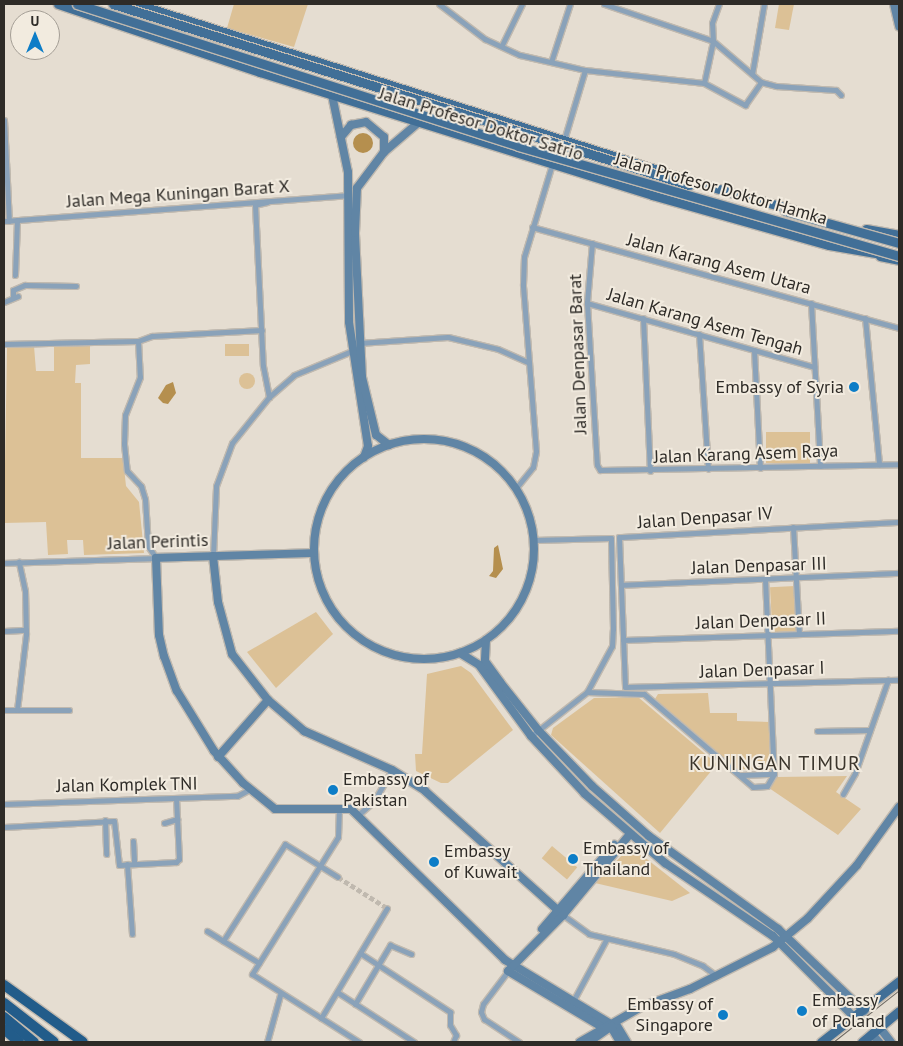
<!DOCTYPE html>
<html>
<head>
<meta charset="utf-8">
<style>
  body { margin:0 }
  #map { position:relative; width:903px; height:1046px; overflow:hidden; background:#e5ddd1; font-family:"PT Sans",sans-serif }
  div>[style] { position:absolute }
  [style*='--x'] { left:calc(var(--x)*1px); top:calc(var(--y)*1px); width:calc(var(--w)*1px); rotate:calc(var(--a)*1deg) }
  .green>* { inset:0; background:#dcc196; transform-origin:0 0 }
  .round { border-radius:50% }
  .water>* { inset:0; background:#b58f4e }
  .street-tunnel>* { height:5px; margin-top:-2.5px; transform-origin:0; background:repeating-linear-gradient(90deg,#c0b9af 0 5px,transparent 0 7.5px) }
  .roads { filter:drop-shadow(1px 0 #c0b9af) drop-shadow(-1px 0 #c0b9af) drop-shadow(0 1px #c0b9af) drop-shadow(0 -1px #c0b9af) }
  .street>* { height:5px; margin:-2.5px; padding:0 2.5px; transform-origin:2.5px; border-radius:2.5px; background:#8aa2b9 }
  .secondary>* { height:8px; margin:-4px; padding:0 4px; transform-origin:4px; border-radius:4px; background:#6085a5 }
  .secondary>.ring { margin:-4px; padding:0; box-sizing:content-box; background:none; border:8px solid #6085a5; border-radius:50% }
  .primary>* { height:9px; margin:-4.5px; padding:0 4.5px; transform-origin:4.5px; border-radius:4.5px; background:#416f97 }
  .highway>* { height:10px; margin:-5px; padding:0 5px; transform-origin:5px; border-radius:5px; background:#225c8a }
  .tram>* { height:1px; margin:-0.5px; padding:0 0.5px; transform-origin:0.5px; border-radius:0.5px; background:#6f6a63 }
  .bridges { filter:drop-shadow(1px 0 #c0b9af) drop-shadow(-1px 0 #c0b9af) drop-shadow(0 1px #c0b9af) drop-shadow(0 -1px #c0b9af) }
  .primary-bridge>* { height:9px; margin:-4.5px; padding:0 4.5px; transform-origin:4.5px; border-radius:4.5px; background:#416f97 }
  .dots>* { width:14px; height:14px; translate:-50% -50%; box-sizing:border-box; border:2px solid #f2ebdf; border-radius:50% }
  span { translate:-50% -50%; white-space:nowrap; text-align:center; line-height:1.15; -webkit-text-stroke:4px #f2ebdf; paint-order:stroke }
  .street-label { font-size:18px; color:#2e2b27 }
  .poi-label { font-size:18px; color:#2e2b27 }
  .right { translate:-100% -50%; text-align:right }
  .left { translate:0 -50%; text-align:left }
  .quarter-label { font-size:20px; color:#3b352c; letter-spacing:1px }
  .frame { position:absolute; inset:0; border:5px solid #2e2b27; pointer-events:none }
  .north { position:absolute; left:10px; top:10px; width:50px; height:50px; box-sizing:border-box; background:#f2ebdf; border:1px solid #a49e95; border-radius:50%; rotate:0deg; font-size:14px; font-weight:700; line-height:20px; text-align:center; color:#2e2b27 }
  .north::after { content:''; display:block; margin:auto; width:18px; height:22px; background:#0d7dc7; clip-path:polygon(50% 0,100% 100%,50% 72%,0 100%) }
</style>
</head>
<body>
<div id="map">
  <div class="green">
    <div style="clip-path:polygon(234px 4px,308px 4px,294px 47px,227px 28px)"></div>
    <div style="clip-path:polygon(779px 4px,794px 4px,789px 30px,775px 28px)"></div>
    <div style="clip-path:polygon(90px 344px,90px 364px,76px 365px,75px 383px,81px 383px,81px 458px,123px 458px,126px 486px,139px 502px,144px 553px,84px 555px,83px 540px,67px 540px,68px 554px,48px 555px,46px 522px,4px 523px,7px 348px,34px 346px,36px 371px,54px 371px,54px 345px)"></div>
    <div style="left:225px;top:344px;width:24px;height:12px"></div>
    <div class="round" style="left:239px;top:373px;width:16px;height:16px"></div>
    <div style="left:810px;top:432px;width:31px;height:44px;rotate:90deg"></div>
    <div style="left:795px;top:586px;width:45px;height:25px;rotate:87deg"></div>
    <div style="clip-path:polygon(316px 612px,333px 634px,276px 688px,247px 652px)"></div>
    <div style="clip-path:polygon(461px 666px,471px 673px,513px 730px,448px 783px,441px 783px,416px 771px,415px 754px,422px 754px,427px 674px)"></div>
    <div style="clip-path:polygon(708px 693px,710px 713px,737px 713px,737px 721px,769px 722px,770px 770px,737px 769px,655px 699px,658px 694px)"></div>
    <div style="clip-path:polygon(638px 697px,717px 764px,660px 833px,551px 735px,553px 728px,594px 698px)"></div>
    <div style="clip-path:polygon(847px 776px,836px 792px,861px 809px,838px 835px,769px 788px,777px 777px)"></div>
    <div style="left:552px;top:846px;width:33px;height:16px;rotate:40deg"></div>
    <div style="clip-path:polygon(629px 848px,634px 849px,690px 893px,672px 901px,595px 883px)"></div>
  </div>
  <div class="water">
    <div class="round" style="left:353px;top:133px;width:20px;height:20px"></div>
    <div style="clip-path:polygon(173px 382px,176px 393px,168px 404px,163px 403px,158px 398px,166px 385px)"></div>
    <div style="clip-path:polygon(498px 545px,503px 569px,496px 578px,489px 576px,493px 571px,494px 548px)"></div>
  </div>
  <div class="street-tunnel">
    <div style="--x:338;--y:877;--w:58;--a:32.3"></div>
  </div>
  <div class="roads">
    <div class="street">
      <div style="--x:439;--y:4;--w:58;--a:37.3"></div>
      <div style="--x:485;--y:39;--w:38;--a:25"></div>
      <div style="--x:520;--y:55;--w:67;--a:13"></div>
      <div style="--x:585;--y:70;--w:120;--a:6.2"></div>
      <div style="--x:704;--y:83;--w:47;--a:28.2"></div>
      <div style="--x:745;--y:105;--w:28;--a:-55"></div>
      <div style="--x:604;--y:4;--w:115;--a:18.7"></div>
      <div style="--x:713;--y:41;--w:63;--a:40.5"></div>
      <div style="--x:761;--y:82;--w:16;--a:15"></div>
      <div style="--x:776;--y:86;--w:60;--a:3.8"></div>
      <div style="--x:836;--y:90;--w:7;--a:45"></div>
      <div style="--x:502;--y:45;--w:46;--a:-64"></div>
      <div style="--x:551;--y:62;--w:61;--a:-71.9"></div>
      <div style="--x:752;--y:74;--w:71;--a:-80.3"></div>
      <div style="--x:704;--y:83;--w:43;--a:-77.9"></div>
      <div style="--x:713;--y:41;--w:18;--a:-93"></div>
      <div style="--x:712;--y:23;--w:20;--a:-70"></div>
      <div style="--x:4;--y:120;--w:101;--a:87.2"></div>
      <div style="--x:564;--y:140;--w:73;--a:-73.3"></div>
      <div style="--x:267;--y:202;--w:12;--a:166"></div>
      <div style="--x:255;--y:205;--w:161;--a:87.2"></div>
      <div style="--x:263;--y:366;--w:32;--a:79"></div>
      <div style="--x:4;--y:221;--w:345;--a:-4.3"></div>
      <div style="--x:532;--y:227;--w:381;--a:15.4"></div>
      <div style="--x:592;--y:243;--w:60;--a:94.8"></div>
      <div style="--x:587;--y:303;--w:162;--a:86.5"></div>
      <div style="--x:597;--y:465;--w:6;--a:59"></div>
      <div style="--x:600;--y:470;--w:299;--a:-1.1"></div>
      <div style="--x:15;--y:275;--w:55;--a:-87.9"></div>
      <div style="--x:13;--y:296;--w:6;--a:-90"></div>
      <div style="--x:13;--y:290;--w:13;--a:-23"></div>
      <div style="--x:25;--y:285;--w:51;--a:1.1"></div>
      <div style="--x:4;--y:302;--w:15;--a:-23"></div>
      <div style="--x:587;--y:303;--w:236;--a:15.7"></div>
      <div style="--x:811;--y:303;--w:163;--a:86.8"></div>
      <div style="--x:643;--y:318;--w:153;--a:87.4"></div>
      <div style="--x:865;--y:318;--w:147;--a:84.5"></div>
      <div style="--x:699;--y:334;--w:135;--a:86.2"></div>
      <div style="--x:138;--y:341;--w:36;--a:87"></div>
      <div style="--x:140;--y:377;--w:41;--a:111.5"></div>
      <div style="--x:125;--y:415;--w:29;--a:92"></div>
      <div style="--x:124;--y:444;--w:27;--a:84"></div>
      <div style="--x:127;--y:471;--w:21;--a:47"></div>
      <div style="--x:141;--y:486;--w:14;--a:73"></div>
      <div style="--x:145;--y:499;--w:47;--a:86.3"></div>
      <div style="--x:148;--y:546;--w:14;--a:56"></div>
      <div style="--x:359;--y:343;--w:89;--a:-3.9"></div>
      <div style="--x:448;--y:337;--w:51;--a:13.5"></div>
      <div style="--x:498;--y:349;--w:34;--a:24"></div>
      <div style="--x:4;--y:344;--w:134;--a:-1.3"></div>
      <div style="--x:138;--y:341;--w:15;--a:-20"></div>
      <div style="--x:152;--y:336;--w:110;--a:-3.1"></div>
      <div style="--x:754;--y:350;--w:118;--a:87.1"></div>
      <div style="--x:516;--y:488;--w:27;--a:-51"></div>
      <div style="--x:533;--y:467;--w:16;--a:-79"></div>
      <div style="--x:536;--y:451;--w:167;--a:-94.5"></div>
      <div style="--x:523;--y:285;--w:28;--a:-88"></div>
      <div style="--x:524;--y:257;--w:97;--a:-73.2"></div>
      <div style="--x:899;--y:522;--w:280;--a:176.9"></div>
      <div style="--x:619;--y:537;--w:150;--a:87.7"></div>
      <div style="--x:625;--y:687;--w:274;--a:-1.5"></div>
      <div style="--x:793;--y:527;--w:107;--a:86.8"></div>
      <div style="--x:213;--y:556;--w:70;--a:-87.5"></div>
      <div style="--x:216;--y:486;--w:46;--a:-69.6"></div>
      <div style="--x:232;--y:443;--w:59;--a:-51.2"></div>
      <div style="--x:269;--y:397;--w:33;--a:-41"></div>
      <div style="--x:294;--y:375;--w:63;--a:-22.5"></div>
      <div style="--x:4;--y:563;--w:152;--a:-1.9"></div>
      <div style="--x:765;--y:579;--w:195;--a:87.4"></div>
      <div style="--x:621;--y:585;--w:278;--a:-2.5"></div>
      <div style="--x:4;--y:631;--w:22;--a:-3"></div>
      <div style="--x:623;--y:640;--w:276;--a:-1.9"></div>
      <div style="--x:587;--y:692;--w:57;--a:2"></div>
      <div style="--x:644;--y:694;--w:143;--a:40.5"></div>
      <div style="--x:753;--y:787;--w:14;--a:-4"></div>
      <div style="--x:767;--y:786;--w:14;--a:-60"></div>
      <div style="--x:4;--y:710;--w:65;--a:0"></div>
      <div style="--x:17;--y:710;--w:77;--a:-83.2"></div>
      <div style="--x:26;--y:634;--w:43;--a:-91.3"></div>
      <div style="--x:25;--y:591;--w:30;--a:-102"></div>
      <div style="--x:817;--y:731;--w:53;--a:-1.1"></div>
      <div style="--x:531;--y:736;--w:71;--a:-38.2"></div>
      <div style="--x:587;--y:692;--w:52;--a:-61.5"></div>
      <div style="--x:612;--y:646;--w:17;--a:-87"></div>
      <div style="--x:613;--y:629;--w:91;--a:-91.3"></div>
      <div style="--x:611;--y:538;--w:77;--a:178.5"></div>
      <div style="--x:741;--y:775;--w:33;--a:-2"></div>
      <div style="--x:843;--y:794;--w:24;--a:-60"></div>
      <div style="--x:855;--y:773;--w:99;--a:-70.5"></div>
      <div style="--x:4;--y:804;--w:233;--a:-2"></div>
      <div style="--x:237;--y:796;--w:15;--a:-28"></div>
      <div style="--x:339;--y:808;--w:29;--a:92"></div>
      <div style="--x:338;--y:837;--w:162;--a:122.1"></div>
      <div style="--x:252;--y:974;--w:127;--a:32.4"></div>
      <div style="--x:358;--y:815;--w:21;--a:-41"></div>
      <div style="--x:374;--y:801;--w:36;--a:-60"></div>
      <div style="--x:105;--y:820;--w:34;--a:88"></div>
      <div style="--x:164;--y:823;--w:14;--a:-17"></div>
      <div style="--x:4;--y:827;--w:110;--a:-3.1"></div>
      <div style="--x:114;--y:821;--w:44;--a:83.5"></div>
      <div style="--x:119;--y:865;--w:57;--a:-3"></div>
      <div style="--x:176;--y:862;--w:4;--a:-45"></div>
      <div style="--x:179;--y:859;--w:61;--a:-92.8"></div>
      <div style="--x:133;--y:841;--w:22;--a:87"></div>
      <div style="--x:127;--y:864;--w:70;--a:85.9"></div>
      <div style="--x:563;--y:915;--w:32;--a:36"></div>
      <div style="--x:589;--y:934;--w:87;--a:13.2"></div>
      <div style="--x:674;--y:954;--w:31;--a:22"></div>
      <div style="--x:703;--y:966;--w:17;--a:36"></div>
      <div style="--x:207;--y:931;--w:61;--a:31.6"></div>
      <div style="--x:223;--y:941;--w:115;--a:-57.4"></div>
      <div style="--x:285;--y:844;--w:62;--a:31.9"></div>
      <div style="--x:360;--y:953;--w:108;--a:33.2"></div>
      <div style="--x:450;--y:1012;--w:13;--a:90"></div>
      <div style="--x:450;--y:1025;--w:12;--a:59"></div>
      <div style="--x:456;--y:1035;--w:8;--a:113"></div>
      <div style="--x:508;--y:971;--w:41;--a:127.1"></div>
      <div style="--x:483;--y:1004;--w:8;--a:104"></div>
      <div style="--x:481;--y:1012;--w:8;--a:67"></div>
      <div style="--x:484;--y:1019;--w:42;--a:33.3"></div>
      <div style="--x:337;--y:992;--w:92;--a:33"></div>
      <div style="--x:572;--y:1003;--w:72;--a:-61.6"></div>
      <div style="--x:355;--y:1004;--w:69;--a:-59.3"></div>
      <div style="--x:390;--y:945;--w:23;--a:23"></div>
      <div style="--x:321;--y:1018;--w:128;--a:-59"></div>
      <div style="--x:267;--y:1042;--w:49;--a:-74.5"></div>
    </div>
    <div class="secondary">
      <div style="--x:894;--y:4;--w:23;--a:77"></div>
      <div style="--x:332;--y:95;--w:79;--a:78.3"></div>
      <div style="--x:348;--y:172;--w:150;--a:89.6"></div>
      <div style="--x:349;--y:322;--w:125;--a:81.3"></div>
      <div style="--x:368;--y:446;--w:12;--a:110"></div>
      <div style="--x:341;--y:137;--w:16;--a:-50"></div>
      <div style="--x:351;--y:125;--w:15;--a:-11"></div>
      <div style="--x:366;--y:122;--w:23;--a:40"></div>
      <div style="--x:384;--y:137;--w:15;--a:90"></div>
      <div class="ring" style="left:314px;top:439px;width:212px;height:212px"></div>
      <div style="--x:389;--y:445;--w:16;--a:-142"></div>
      <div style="--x:376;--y:435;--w:60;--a:-103.6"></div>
      <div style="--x:362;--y:377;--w:144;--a:-92.8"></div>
      <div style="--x:355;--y:233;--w:45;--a:-87.5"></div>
      <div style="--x:357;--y:188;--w:45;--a:-53.1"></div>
      <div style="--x:384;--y:152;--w:46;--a:-40.6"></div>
      <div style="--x:314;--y:553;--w:158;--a:178.2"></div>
      <div style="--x:156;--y:558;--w:77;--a:87.8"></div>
      <div style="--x:159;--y:635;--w:22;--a:77"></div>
      <div style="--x:164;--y:656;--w:37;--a:70"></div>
      <div style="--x:177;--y:691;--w:70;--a:58.3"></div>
      <div style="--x:214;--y:751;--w:43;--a:47.8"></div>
      <div style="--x:243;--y:783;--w:41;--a:39.1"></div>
      <div style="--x:275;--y:809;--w:76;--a:0"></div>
      <div style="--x:351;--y:809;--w:216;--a:44.4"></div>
      <div style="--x:505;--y:960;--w:122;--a:31.2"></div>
      <div style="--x:213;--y:556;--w:46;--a:83.8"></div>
      <div style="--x:218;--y:602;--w:54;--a:74.9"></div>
      <div style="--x:232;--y:654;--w:58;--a:52"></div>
      <div style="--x:268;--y:700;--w:48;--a:40.7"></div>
      <div style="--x:304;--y:731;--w:96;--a:23.9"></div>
      <div style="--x:392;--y:770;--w:39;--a:32"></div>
      <div style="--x:425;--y:791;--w:186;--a:41.9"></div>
      <div style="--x:486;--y:640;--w:21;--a:93"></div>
      <div style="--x:485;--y:661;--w:26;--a:54"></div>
      <div style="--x:500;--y:682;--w:61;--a:51.6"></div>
      <div style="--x:538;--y:730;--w:78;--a:46"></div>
      <div style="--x:592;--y:786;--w:76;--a:41.3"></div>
      <div style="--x:649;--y:836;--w:159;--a:35.8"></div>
      <div style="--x:778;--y:929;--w:119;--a:43.6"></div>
      <div style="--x:460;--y:653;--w:22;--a:32"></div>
      <div style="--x:479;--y:665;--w:88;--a:53.8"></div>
      <div style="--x:531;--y:736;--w:79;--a:47"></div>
      <div style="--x:585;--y:794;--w:106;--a:40.8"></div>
      <div style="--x:665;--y:863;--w:130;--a:34.1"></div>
      <div style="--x:773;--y:936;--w:116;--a:45"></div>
      <div style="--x:218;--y:757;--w:76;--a:-48.7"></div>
      <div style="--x:542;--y:929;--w:111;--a:-49.4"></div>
      <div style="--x:508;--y:971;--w:78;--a:-45.5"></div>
      <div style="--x:563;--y:915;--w:105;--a:-50.4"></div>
      <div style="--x:508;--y:971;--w:109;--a:30.8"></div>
      <div style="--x:616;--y:1024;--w:21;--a:59"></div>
      <div style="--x:611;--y:1027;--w:17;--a:59"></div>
      <div style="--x:880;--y:1028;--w:18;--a:52"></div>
      <div style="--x:872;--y:1034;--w:11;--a:49"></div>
      <div style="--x:580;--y:1042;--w:70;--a:-29.8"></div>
      <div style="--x:641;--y:1007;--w:52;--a:-20.2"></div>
      <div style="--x:690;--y:989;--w:93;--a:-26.8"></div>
      <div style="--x:773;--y:947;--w:45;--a:-39.6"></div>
      <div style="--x:808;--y:918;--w:72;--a:-47.2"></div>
      <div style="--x:857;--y:865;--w:72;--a:-54.1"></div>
      <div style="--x:589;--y:1042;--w:28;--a:-35"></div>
    </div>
    <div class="primary">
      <div style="--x:58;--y:4;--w:213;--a:18.6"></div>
      <div style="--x:260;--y:72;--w:411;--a:17.4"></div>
      <div style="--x:652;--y:195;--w:184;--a:15.8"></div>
      <div style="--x:829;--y:245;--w:59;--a:9.8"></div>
      <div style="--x:136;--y:4;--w:593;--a:17.67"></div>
      <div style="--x:701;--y:184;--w:97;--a:15.6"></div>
      <div style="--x:866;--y:229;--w:34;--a:10"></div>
      <div style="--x:880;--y:256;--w:19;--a:12"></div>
      <div style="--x:821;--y:1042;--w:99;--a:-38"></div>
      <div style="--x:862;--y:1042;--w:48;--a:-40"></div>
    </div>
    <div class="highway">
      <div style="--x:4;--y:985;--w:97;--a:35.8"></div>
      <div style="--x:4;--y:1003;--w:63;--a:38"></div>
      <div style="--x:4;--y:1017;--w:39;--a:40"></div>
      <div style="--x:4;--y:1029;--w:20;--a:41"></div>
    </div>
  </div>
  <div class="tram">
    <div style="--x:833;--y:1042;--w:84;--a:-38.2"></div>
  </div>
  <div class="bridges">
    <div class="primary-bridge">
      <div style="--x:77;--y:4;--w:463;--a:17.8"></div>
      <div style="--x:518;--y:146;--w:397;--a:16.1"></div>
      <div style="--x:113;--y:4;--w:604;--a:17.44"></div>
      <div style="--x:785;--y:211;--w:118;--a:15.7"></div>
    </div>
  </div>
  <div class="dots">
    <div style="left:854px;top:387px;background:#0d7dc7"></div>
    <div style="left:333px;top:790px;background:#0d7dc7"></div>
    <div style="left:573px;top:859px;background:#0d7dc7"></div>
    <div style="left:434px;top:862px;background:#0d7dc7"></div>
    <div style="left:802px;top:1011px;background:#0d7dc7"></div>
    <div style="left:723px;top:1015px;background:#0d7dc7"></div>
  </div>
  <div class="street-label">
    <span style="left:481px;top:124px;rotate:17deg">Jalan Profesor Doktor Satrio</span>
    <span style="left:721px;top:189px;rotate:16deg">Jalan Profesor Doktor Hamka</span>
    <span style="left:178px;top:194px;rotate:-4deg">Jalan Mega Kuningan Barat X</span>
    <span style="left:719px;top:264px;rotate:15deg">Jalan Karang Asem Utara</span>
    <span style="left:705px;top:322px;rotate:16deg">Jalan Karang Asem Tengah</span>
    <span style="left:578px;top:354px;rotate:-92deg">Jalan Denpasar Barat</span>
    <span style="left:746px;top:454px;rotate:-2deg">Jalan Karang Asem Raya</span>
    <span style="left:705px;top:518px;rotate:-4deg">Jalan Denpasar IV</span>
    <span style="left:158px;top:542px;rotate:-2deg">Jalan Perintis</span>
    <span style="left:759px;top:566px;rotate:-2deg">Jalan Denpasar III</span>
    <span style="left:761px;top:621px;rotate:-2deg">Jalan Denpasar II</span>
    <span style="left:762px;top:670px;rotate:-2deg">Jalan Denpasar I</span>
    <span style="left:127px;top:785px;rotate:-1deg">Jalan Komplek TNI</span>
  </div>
  <div class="poi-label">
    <span class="right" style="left:844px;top:387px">Embassy of Syria</span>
    <span class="left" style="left:343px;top:790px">Embassy of<br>Pakistan</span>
    <span class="left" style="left:583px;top:859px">Embassy of<br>Thailand</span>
    <span class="left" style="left:444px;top:862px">Embassy<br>of Kuwait</span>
    <span class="left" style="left:812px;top:1011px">Embassy<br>of Poland</span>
    <span class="right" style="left:713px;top:1015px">Embassy of<br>Singapore</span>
  </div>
  <div class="quarter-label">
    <span style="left:775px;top:763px">KUNINGAN TIMUR</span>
  </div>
  <div class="frame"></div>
  <div class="north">U</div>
</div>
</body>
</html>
